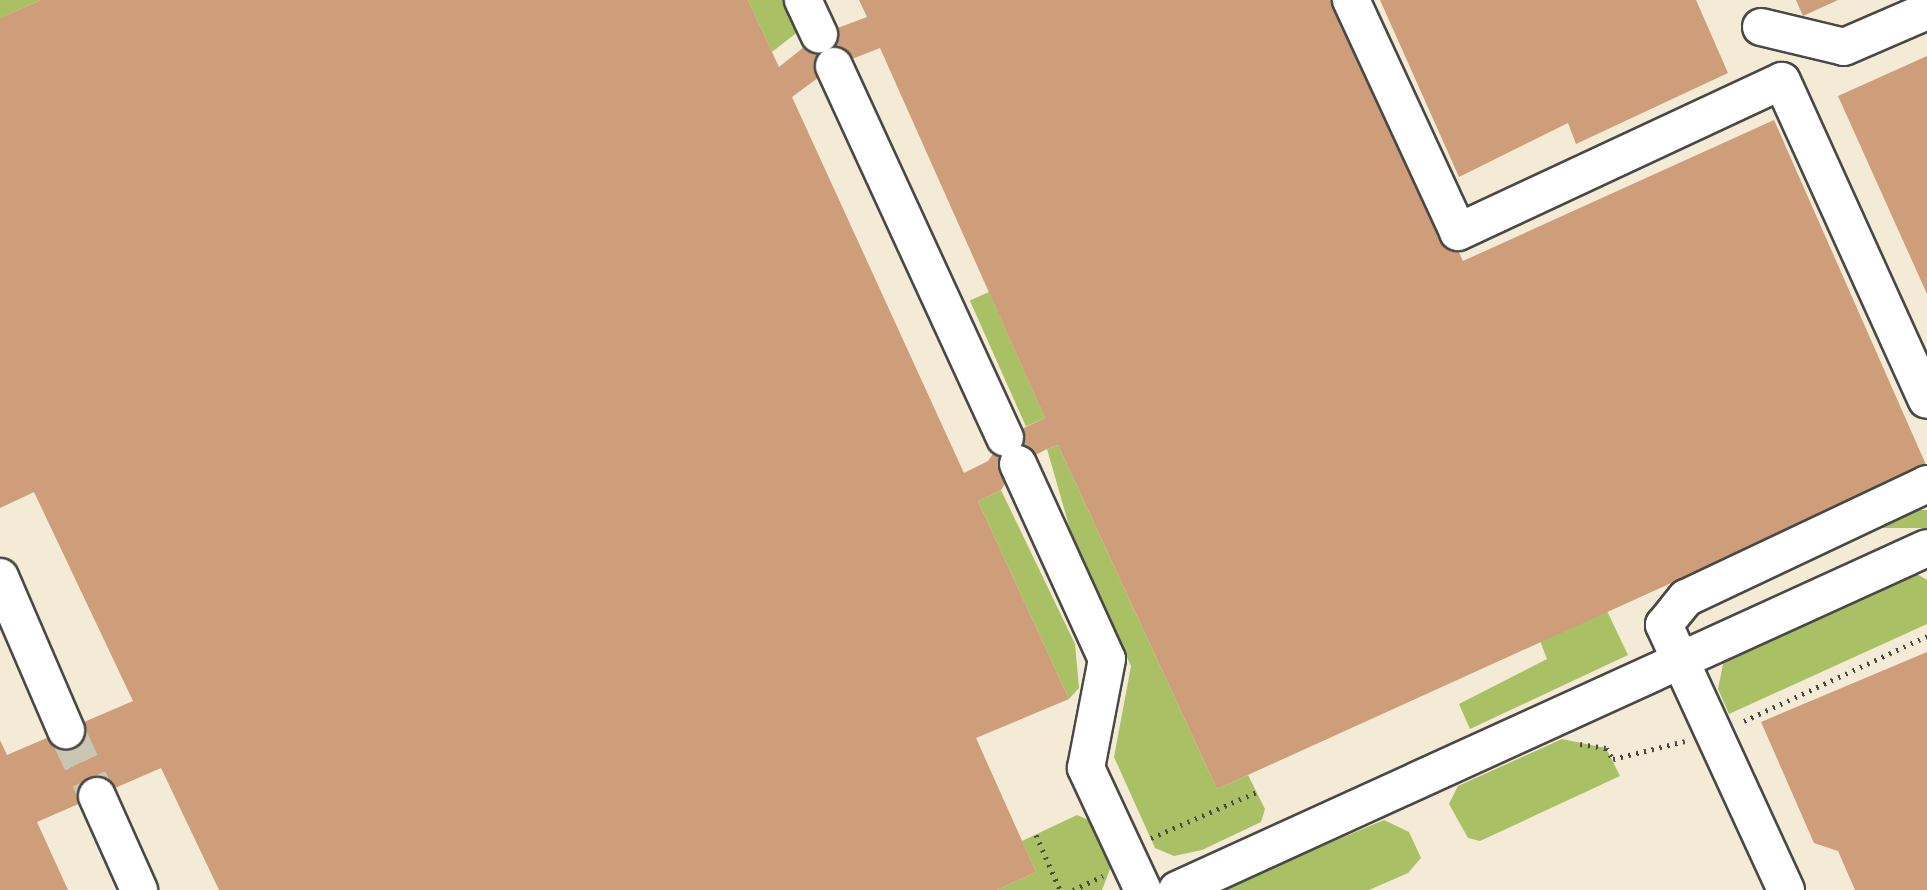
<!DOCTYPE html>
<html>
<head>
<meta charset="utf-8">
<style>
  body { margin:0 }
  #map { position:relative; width:1927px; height:890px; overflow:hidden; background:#f3ebd6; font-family:Kalam,sans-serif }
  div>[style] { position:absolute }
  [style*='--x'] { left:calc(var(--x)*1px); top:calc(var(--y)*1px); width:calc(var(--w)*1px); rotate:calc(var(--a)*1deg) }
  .green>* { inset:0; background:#a9c065; transform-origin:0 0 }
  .building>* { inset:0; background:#cd9e79 }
  .minor-tunnel>* { height:36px; margin-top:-18px; transform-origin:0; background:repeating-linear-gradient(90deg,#cbc5b4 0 36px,transparent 0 54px) }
  .path>* { height:5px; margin-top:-2.5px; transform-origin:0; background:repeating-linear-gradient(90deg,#494845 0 2px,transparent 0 8px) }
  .roads { filter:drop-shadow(2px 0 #494845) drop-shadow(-2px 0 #494845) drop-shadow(0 2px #494845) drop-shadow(0 -2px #494845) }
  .minor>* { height:36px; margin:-18px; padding:0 18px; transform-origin:18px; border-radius:18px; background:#fff }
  span { translate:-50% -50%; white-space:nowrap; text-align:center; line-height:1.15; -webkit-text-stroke:6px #fff; paint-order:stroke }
</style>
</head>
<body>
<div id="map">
  <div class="green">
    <div style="clip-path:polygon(0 0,41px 0,0 18px)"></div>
    <div style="clip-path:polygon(748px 0,791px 0,804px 27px,772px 52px)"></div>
    <div style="left:989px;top:292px;width:138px;height:21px;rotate:66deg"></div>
    <div style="clip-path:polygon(1058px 445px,1217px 789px,1248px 775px,1265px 809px,1261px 822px,1202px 850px,1174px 856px,1155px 848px,1114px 757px,1131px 666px,1076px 550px,1047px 449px)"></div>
    <div style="clip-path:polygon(1001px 490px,1075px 644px,1079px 688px,1069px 699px,978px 501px)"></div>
    <div style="left:1927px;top:510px;width:18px;height:259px;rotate:90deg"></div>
    <div style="clip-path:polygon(1909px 569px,1927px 580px,1927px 624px,1729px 714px,1718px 689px,1724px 659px)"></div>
    <div style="clip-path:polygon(1607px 611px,1628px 655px,1470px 729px,1459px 704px,1547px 659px,1540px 641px)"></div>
    <div style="clip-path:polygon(1562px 739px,1606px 748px,1620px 776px,1480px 841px,1468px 838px,1449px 804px,1458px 786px)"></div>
    <div style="clip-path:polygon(1077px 815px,1093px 822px,1112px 864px,1102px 890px,997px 890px,1036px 872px,1022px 841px)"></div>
    <div style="clip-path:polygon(1384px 820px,1409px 832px,1421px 858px,1408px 873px,1369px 890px,1218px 890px)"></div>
  </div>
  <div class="building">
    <div style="clip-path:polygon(evenodd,41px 0,748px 0,779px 67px,819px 35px,867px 17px,859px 0,1343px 0,1463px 261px,1774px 120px,1927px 467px,1217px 789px,1058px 445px,1047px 449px,1018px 464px,1001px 490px,978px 501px,1069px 699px,976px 738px,1036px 872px,997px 890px,219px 890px,161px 768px,37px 822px,68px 890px,0 890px,0 740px,7px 755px,133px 701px,34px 492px,0 508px,0 18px,41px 0,880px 48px,1045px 418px,1005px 437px,988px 461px,964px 473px,792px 97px,834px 66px,880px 48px)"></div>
    <div style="clip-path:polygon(1380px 0,1696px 0,1728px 73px,1576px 144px,1568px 123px,1459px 177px)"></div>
    <div style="clip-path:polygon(1796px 0,1838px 0,1803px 16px)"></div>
    <div style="clip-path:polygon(1927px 56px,1927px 294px,1838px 96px)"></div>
    <div style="clip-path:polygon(1927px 652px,1927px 890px,1855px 890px,1838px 851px,1814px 843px,1761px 722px)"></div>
  </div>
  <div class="minor-tunnel">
    <div style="--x:66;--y:730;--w:73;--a:64.8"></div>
  </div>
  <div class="path">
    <div style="--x:1744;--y:721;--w:202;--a:-24.9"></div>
    <div style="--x:1580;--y:744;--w:26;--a:9"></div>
    <div style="--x:1606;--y:748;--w:13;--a:58"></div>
    <div style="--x:1613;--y:759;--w:74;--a:-14"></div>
    <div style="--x:1036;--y:835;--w:60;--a:66.4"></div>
    <div style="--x:1151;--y:838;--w:116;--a:-23.5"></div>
    <div style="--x:1073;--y:890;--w:33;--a:-25"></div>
  </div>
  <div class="roads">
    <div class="minor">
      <div style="--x:803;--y:0;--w:38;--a:65"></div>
      <div style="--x:1351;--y:0;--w:255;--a:65.2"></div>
      <div style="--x:1458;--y:232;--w:357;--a:-25"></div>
      <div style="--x:1782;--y:81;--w:350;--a:65.6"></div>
      <div style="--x:1761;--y:27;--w:85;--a:13.5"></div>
      <div style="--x:1844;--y:47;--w:90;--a:-23.4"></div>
      <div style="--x:834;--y:66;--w:409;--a:65.3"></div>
      <div style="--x:1018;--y:464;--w:214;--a:65.5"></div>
      <div style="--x:1107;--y:659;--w:111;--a:100.9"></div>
      <div style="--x:1086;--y:768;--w:135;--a:65"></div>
      <div style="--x:0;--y:577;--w:167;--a:66.7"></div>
      <div style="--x:97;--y:796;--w:103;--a:65.9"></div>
      <div style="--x:1177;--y:890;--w:824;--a:-24.51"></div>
      <div style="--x:1786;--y:890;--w:292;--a:-114.7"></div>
      <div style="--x:1664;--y:625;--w:35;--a:-51"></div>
      <div style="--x:1686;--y:598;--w:267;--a:-25.3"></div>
    </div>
  </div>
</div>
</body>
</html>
